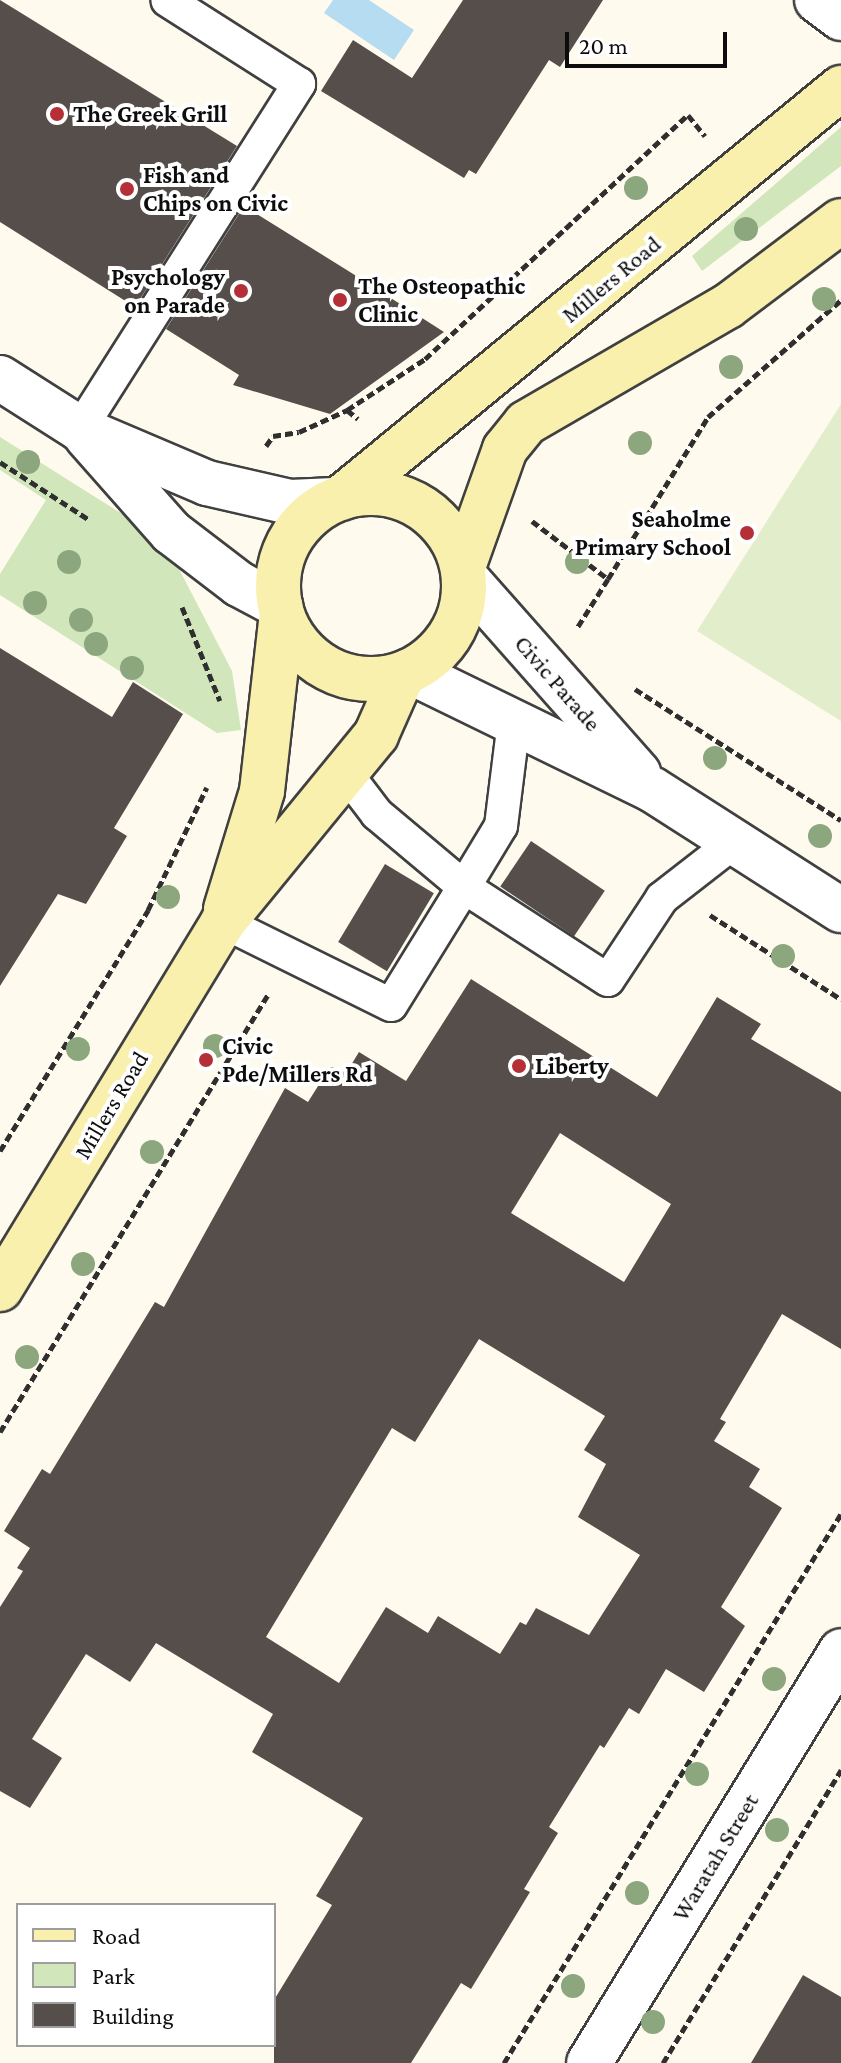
<!DOCTYPE html>
<html>
<head>
<meta charset="utf-8">
<style>
  body { margin:0 }
  #map { position:relative; width:841px; height:2063px; overflow:hidden; background:#fefbee; font-family:"Crimson Pro",serif }
  div>[style] { position:absolute }
  [style*='--x'] { left:calc(var(--x)*1px); top:calc(var(--y)*1px); width:calc(var(--w)*1px); rotate:calc(var(--a)*1deg) }
  .green>* { inset:0; background:#d1e6ba }
  .pitch>* { inset:0; background:#e2eecb }
  .water>* { inset:0; background:#b6dcf2 }
  .building>* { inset:0; background:#554e4a; transform-origin:0 0 }
  .path>* { height:5px; margin-top:-2.5px; transform-origin:0; background:repeating-linear-gradient(90deg,#2f2f2f 0 8px,transparent 0 12px) }
  .roads { filter:drop-shadow(2px 0 #404040) drop-shadow(-2px 0 #404040) drop-shadow(0 2px #404040) drop-shadow(0 -2px #404040) }
  .service>* { height:32px; margin:-16px; padding:0 16px; transform-origin:16px; border-radius:16px; background:#fff }
  .minor>* { height:44px; margin:-22px; padding:0 22px; transform-origin:22px; border-radius:22px; background:#fff }
  .tertiary>* { height:44px; margin:-22px; padding:0 22px; transform-origin:22px; border-radius:22px; background:#fff }
  .secondary>* { height:44px; margin:-22px; padding:0 22px; transform-origin:22px; border-radius:22px; background:#f9f0ae }
  .secondary>.ring { margin:-22px; padding:0; box-sizing:content-box; background:none; border:44px solid #f9f0ae; border-radius:50% }
  .trees>* { width:24px; height:24px; margin:-12px; border-radius:50%; background:#8ca67e }
  .dots>* { width:22px; height:22px; translate:-50% -50%; box-sizing:border-box; border:4px solid #fff; border-radius:50% }
  span { translate:-50% -50%; white-space:nowrap; text-align:center; line-height:1.15; -webkit-text-stroke:8px #fff; paint-order:stroke }
  .poi-label { font-size:24px; color:#0d0d0d; font-weight:700 }
  .left { translate:0 -50%; text-align:left }
  .right { translate:-100% -50%; text-align:right }
  .street-label { font-size:24px; color:#0d0d0d }
  .legend { position:absolute; left:16px; top:1903px; width:260px; height:144px; box-sizing:border-box; background:#fff; border:2px solid #9e9e9e; margin:0; padding:10px 14px; list-style:none; font-size:24px; color:#0d0d0d }
  .legend li { display:flex; align-items:center; gap:16px; height:40px }
  .legend b { width:40px; border:2px solid #9e9e9e }
  .scale { position:absolute; left:565px; top:32px; width:162px; height:36px; box-sizing:border-box; border:4px solid #0d0d0d; border-top:0; padding-left:10px; font-size:24px; line-height:28px; white-space:nowrap; color:#0d0d0d; -webkit-text-stroke:6px #fff; paint-order:stroke }
</style>
</head>
<body>
<div id="map">
  <div class="green">
    <div style="clip-path:polygon(841px 127px,841px 166px,702px 271px,692px 256px)"></div>
    <div style="clip-path:polygon(0 437px,146px 529px,178px 567px,232px 671px,241px 730px,217px 733px,0 595px,0 574px,46px 500px,0 470px)"></div>
  </div>
  <div class="pitch">
    <div style="clip-path:polygon(841px 404px,841px 721px,697px 631px)"></div>
  </div>
  <div class="water">
    <div style="clip-path:polygon(333px 0,369px 0,414px 30px,394px 60px,324px 13px)"></div>
  </div>
  <div class="building">
    <div style="clip-path:polygon(0 0,237px 146px,135px 307px,0 222px)"></div>
    <div style="clip-path:polygon(463px 0,603px 0,560px 67px,549px 60px,476px 174px,469px 170px,464px 178px,321px 91px,353px 40px,412px 78px)"></div>
    <div style="clip-path:polygon(244px 206px,350px 272px,444px 332px,330px 414px,233px 385px,239px 375px,166px 329px)"></div>
    <div style="clip-path:polygon(0 648px,112px 717px,133px 682px,183px 714px,114px 828px,127px 836px,86px 904px,58px 894px,0 986px)"></div>
    <div style="left:531px;top:841px;width:89px;height:55px;rotate:34deg"></div>
    <div style="left:385px;top:864px;width:57px;height:91px;rotate:31deg"></div>
    <div style="clip-path:polygon(evenodd,471px 979px,657px 1097px,717px 997px,761px 1024px,751px 1039px,841px 1092px,841px 1349px,782px 1314px,720px 1419px,726px 1422px,714px 1441px,760px 1469px,749px 1487px,782px 1508px,721px 1607px,745px 1626px,704px 1692px,666px 1669px,639px 1714px,629px 1708px,604px 1748px,600px 1745px,549px 1827px,558px 1833px,524px 1889px,530px 1892px,471px 1989px,461px 1983px,411px 2063px,274px 2063px,274px 2000px,332px 1905px,316px 1896px,363px 1818px,252px 1752px,273px 1714px,156px 1643px,130px 1682px,86px 1654px,32px 1739px,62px 1758px,30px 1808px,0 1791px,0 1607px,23px 1571px,17px 1568px,30px 1548px,4px 1531px,42px 1469px,50px 1474px,155px 1302px,164px 1307px,285px 1088px,308px 1102px,330px 1067px,348px 1070px,359px 1052px,406px 1081px,471px 979px,560px 1133px,671px 1204px,624px 1282px,511px 1213px,560px 1133px,471px 979px,479px 1339px,605px 1416px,584px 1450px,606px 1464px,578px 1517px,640px 1555px,589px 1635px,536px 1608px,526px 1625px,520px 1622px,500px 1654px,438px 1616px,428px 1633px,386px 1607px,339px 1683px,266px 1637px,392px 1428px,415px 1442px,479px 1339px)"></div>
    <div style="clip-path:polygon(803px 1975px,841px 1997px,841px 2063px,751px 2063px)"></div>
  </div>
  <div class="path">
    <div style="--x:347;--y:410;--w:93;--a:-33.2"></div>
    <div style="--x:425;--y:359;--w:359;--a:-42.9"></div>
    <div style="--x:688;--y:115;--w:27;--a:51"></div>
    <div style="--x:266;--y:446;--w:12;--a:-55"></div>
    <div style="--x:273;--y:436;--w:26;--a:-9"></div>
    <div style="--x:299;--y:432;--w:53;--a:-24.6"></div>
    <div style="--x:347;--y:410;--w:14;--a:39"></div>
    <div style="--x:0;--y:462;--w:105;--a:32.9"></div>
    <div style="--x:532;--y:521;--w:96;--a:37.3"></div>
    <div style="--x:608;--y:579;--w:58;--a:122.3"></div>
    <div style="--x:608;--y:579;--w:190;--a:-58.3"></div>
    <div style="--x:708;--y:417;--w:177;--a:-41.3"></div>
    <div style="--x:182;--y:607;--w:101;--a:68"></div>
    <div style="--x:635;--y:689;--w:244;--a:32.5"></div>
    <div style="--x:710;--y:915;--w:156;--a:32.7"></div>
    <div style="--x:0;--y:1151;--w:283;--a:-58.4"></div>
    <div style="--x:148;--y:910;--w:136;--a:-64.4"></div>
    <div style="--x:0;--y:1432;--w:515;--a:-58.5"></div>
    <div style="--x:504;--y:2063;--w:644;--a:-58.46"></div>
    <div style="--x:663;--y:2063;--w:343;--a:-58.7"></div>
  </div>
  <div class="roads">
    <div class="service">
      <div style="--x:80;--y:429;--w:409;--a:-57.6"></div>
      <div style="--x:299;--y:84;--w:156;--a:-147.5"></div>
      <div style="--x:345;--y:772;--w:53;--a:52.7"></div>
      <div style="--x:377;--y:814;--w:114;--a:40"></div>
      <div style="--x:464;--y:887;--w:71;--a:-58.8"></div>
      <div style="--x:501;--y:826;--w:105;--a:-82.9"></div>
      <div style="--x:223;--y:922;--w:187;--a:26.3"></div>
      <div style="--x:391;--y:1005;--w:139;--a:-58.3"></div>
      <div style="--x:464;--y:887;--w:171;--a:32.9"></div>
      <div style="--x:608;--y:980;--w:98;--a:-56.6"></div>
      <div style="--x:662;--y:898;--w:91;--a:-37.9"></div>
    </div>
    <div class="minor">
      <div style="--x:817;--y:0;--w:30;--a:37"></div>
      <div style="--x:589;--y:2063;--w:483;--a:-58.5"></div>
    </div>
    <div class="tertiary">
      <div style="--x:0;--y:378;--w:95;--a:32.5"></div>
      <div style="--x:80;--y:429;--w:138;--a:23"></div>
      <div style="--x:207;--y:483;--w:85;--a:12.9"></div>
      <div style="--x:290;--y:502;--w:44;--a:-2.6"></div>
      <div style="--x:87;--y:437;--w:127;--a:48.5"></div>
      <div style="--x:171;--y:532;--w:86;--a:37.4"></div>
      <div style="--x:239;--y:584;--w:47;--a:28.2"></div>
      <div style="--x:464;--y:576;--w:263;--a:48.5"></div>
      <div style="--x:409;--y:671;--w:271;--a:26"></div>
      <div style="--x:653;--y:790;--w:223;--a:32.6"></div>
    </div>
    <div class="secondary">
      <div class="ring" style="left:278px;top:493px;width:142px;height:142px"></div>
      <div style="--x:341;--y:498;--w:647;--a:-39.35"></div>
      <div style="--x:463;--y:567;--w:125;--a:-70.4"></div>
      <div style="--x:505;--y:449;--w:33;--a:-51"></div>
      <div style="--x:526;--y:423;--w:233;--a:-30.1"></div>
      <div style="--x:728;--y:306;--w:141;--a:-37"></div>
      <div style="--x:226;--y:909;--w:123;--a:-73"></div>
      <div style="--x:262;--y:791;--w:178;--a:-83.6"></div>
      <div style="--x:0;--y:1289;--w:429;--a:-58.7"></div>
      <div style="--x:223;--y:922;--w:242;--a:-50.7"></div>
      <div style="--x:376;--y:735;--w:67;--a:-66.1"></div>
    </div>
  </div>
  <div class="trees">
    <div style="left:636px;top:188px"></div>
    <div style="left:746px;top:229px"></div>
    <div style="left:824px;top:299px"></div>
    <div style="left:731px;top:367px"></div>
    <div style="left:640px;top:443px"></div>
    <div style="left:28px;top:462px"></div>
    <div style="left:69px;top:562px"></div>
    <div style="left:577px;top:562px"></div>
    <div style="left:35px;top:603px"></div>
    <div style="left:81px;top:620px"></div>
    <div style="left:96px;top:644px"></div>
    <div style="left:132px;top:668px"></div>
    <div style="left:715px;top:758px"></div>
    <div style="left:820px;top:836px"></div>
    <div style="left:168px;top:897px"></div>
    <div style="left:783px;top:956px"></div>
    <div style="left:215px;top:1046px"></div>
    <div style="left:78px;top:1049px"></div>
    <div style="left:152px;top:1152px"></div>
    <div style="left:83px;top:1264px"></div>
    <div style="left:27px;top:1357px"></div>
    <div style="left:774px;top:1679px"></div>
    <div style="left:697px;top:1774px"></div>
    <div style="left:777px;top:1830px"></div>
    <div style="left:637px;top:1893px"></div>
    <div style="left:573px;top:1986px"></div>
    <div style="left:653px;top:2022px"></div>
  </div>
  <div class="dots">
    <div style="left:57px;top:114px;background:#b42f36"></div>
    <div style="left:127px;top:189px;background:#b42f36"></div>
    <div style="left:241px;top:291px;background:#b42f36"></div>
    <div style="left:340px;top:300px;background:#b42f36"></div>
    <div style="left:747px;top:533px;background:#b42f36"></div>
    <div style="left:206px;top:1060px;background:#b42f36"></div>
    <div style="left:519px;top:1066px;background:#b42f36"></div>
  </div>
  <div class="poi-label">
    <span class="left" style="left:73px;top:114px">The Greek Grill</span>
    <span class="left" style="left:143px;top:189px">Fish and<br>Chips on Civic</span>
    <span class="right" style="left:225px;top:291px">Psychology<br>on Parade</span>
    <span class="left" style="left:358px;top:300px">The Osteopathic<br>Clinic</span>
    <span class="right" style="left:731px;top:533px">Seaholme<br>Primary School</span>
    <span class="left" style="left:222px;top:1060px">Civic<br>Pde/Millers Rd</span>
    <span class="left" style="left:535px;top:1066px">Liberty</span>
  </div>
  <div class="street-label">
    <span style="left:611px;top:279px;rotate:-40deg">Millers Road</span>
    <span style="left:558px;top:683px;rotate:49deg">Civic Parade</span>
    <span style="left:111px;top:1105px;rotate:-59deg">Millers Road</span>
    <span style="left:715px;top:1857px;rotate:-59deg">Waratah Street</span>
  </div>
  <ul class="legend">
  <li><b style="height:10px;background:#f9f0ae"></b>Road</li>
  <li><b style="height:22px;background:#d1e6ba"></b>Park</li>
  <li><b style="height:22px;background:#554e4a"></b>Building</li>
  </ul>
  <div class="scale">20 m</div>
</div>
</body>
</html>
